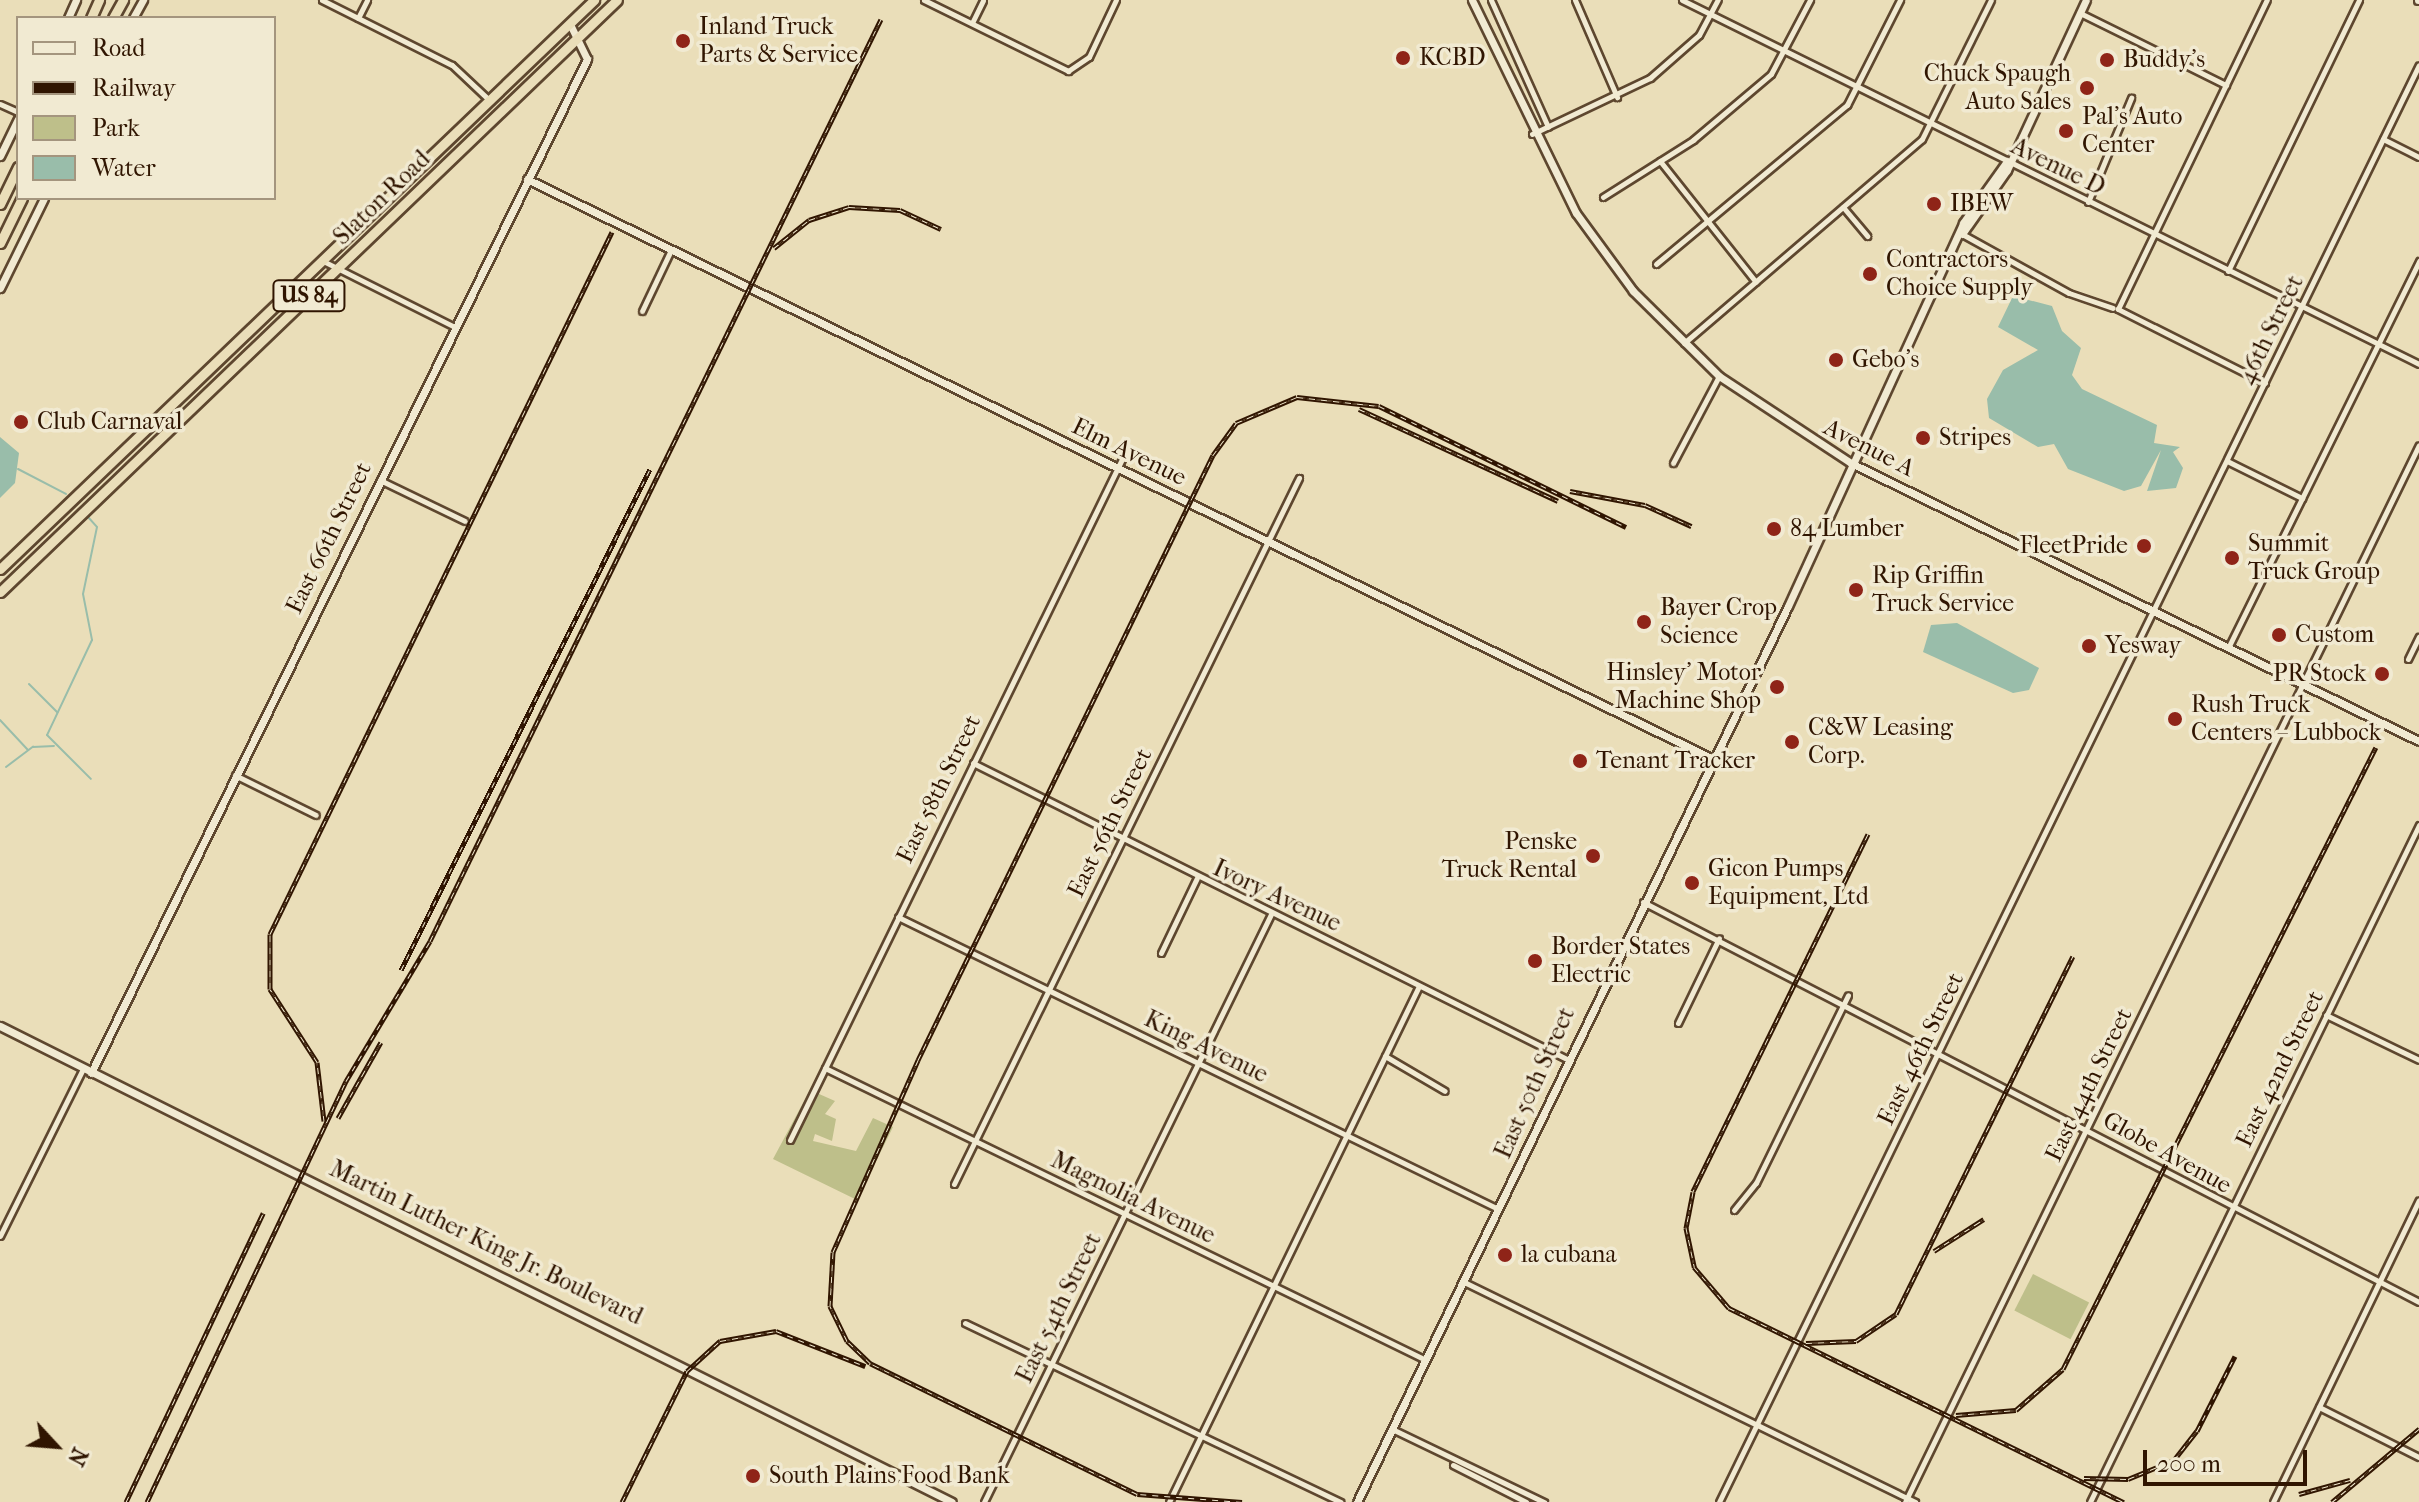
<!DOCTYPE html>
<html>
<head>
<meta charset="utf-8">
<style>
  body { margin:0 }
  #map { position:relative; width:2419px; height:1502px; overflow:hidden; background:#eadeb9; font-family:"IM FELL French Canon",serif }
  div>[style] { position:absolute }
  [style*='--x'] { left:calc(var(--x)*1px); top:calc(var(--y)*1px); width:calc(var(--w)*1px); rotate:calc(var(--a)*1deg) }
  .green>* { inset:0; background:#bebf8a; transform-origin:0 0 }
  .water>* { inset:0; background:#99bdaa }
  .stream>* { height:2px; margin:-1px; padding:0 1px; transform-origin:1px; border-radius:1px; background:#99bdaa }
  .roads { filter:drop-shadow(2px 0 #5e472f) drop-shadow(-2px 0 #5e472f) drop-shadow(0 2px #5e472f) drop-shadow(0 -2px #5e472f) }
  .street>* { height:5px; margin:-2.5px; padding:0 2.5px; transform-origin:2.5px; border-radius:2.5px; background:#f1ead2 }
  .secondary>* { height:7px; margin:-3.5px; padding:0 3.5px; transform-origin:3.5px; border-radius:3.5px; background:#f1ead2 }
  .highway>* { height:9px; margin:-4.5px; padding:0 4.5px; transform-origin:4.5px; border-radius:4.5px; background:#eadeb9 }
  .rail>* { height:5px; margin-top:-2.5px; transform-origin:0; background:repeating-linear-gradient(90deg,#f1ead2 0 6px,#301501 0 12px); box-sizing:border-box; border-block:2px solid #301501 }
  .dots>* { width:22px; height:22px; translate:-50% -50%; box-sizing:border-box; border:4px solid #f1ead2; border-radius:50% }
  span { translate:-50% -50%; white-space:nowrap; text-align:center; line-height:1.15; -webkit-text-stroke:7px #f1ead2; paint-order:stroke }
  .shield-label span { padding:2px 6px; background:#f1ead2; border:2px solid; border-radius:6px; -webkit-text-stroke-width:0 }
  .shield-label { font-size:22px; color:#301501; font-weight:700 }
  .poi-label { font-size:24px; color:#301501 }
  .left { translate:0 -50%; text-align:left }
  .right { translate:-100% -50%; text-align:right }
  .street-label { font-size:24px; color:#301501 }
  .legend { position:absolute; left:16px; top:16px; width:260px; height:184px; box-sizing:border-box; background:#f1ead2; border:2px solid #a4957e; margin:0; padding:10px 14px; list-style:none; font-size:24px; color:#301501 }
  .legend li { display:flex; align-items:center; gap:16px; height:40px }
  .legend b { width:40px; border:2px solid #a4957e }
  .north { position:absolute; left:16px; top:1406px; width:80px; height:80px; -webkit-text-stroke:6px #f1ead2; paint-order:stroke; rotate:116deg; font-size:22px; font-weight:700; line-height:32px; text-align:center; color:#301501 }
  .north::after { content:''; display:block; margin:auto; width:28px; height:36px; background:#301501; clip-path:polygon(50% 0,100% 100%,50% 72%,0 100%) }
  .scale { position:absolute; left:2143px; top:1450px; width:164px; height:36px; box-sizing:border-box; border:4px solid #301501; border-top:0; padding-left:10px; font-size:24px; line-height:28px; white-space:nowrap; color:#301501; -webkit-text-stroke:6px #f1ead2; paint-order:stroke }
</style>
</head>
<body>
<div id="map">
  <div class="green">
    <div style="clip-path:polygon(810px 1090px,835px 1101px,825px 1114px,836px 1119px,832px 1141px,815px 1134px,813px 1141px,856px 1151px,873px 1118px,893px 1127px,857px 1200px,773px 1159px)"></div>
    <div style="left:2033px;top:1274px;width:63px;height:41px;rotate:27deg"></div>
  </div>
  <div class="water">
    <div style="clip-path:polygon(2013px 296px,2052px 306px,2062px 331px,2081px 348px,2072px 375px,2082px 389px,2157px 425px,2154px 443px,2180px 447px,2173px 452px,2183px 468px,2176px 488px,2147px 491px,2161px 450px,2141px 486px,2124px 491px,2068px 469px,2054px 444px,2038px 447px,1989px 418px,1987px 399px,2003px 370px,2038px 350px,1998px 327px)"></div>
    <div style="clip-path:polygon(0 437px,19px 453px,15px 483px,0 498px)"></div>
    <div style="clip-path:polygon(1957px 623px,2039px 668px,2029px 690px,2013px 693px,1923px 652px,1931px 625px)"></div>
  </div>
  <div class="stream">
    <div style="--x:18;--y:469;--w:54;--a:27.5"></div>
    <div style="--x:88;--y:517;--w:13;--a:48"></div>
    <div style="--x:97;--y:527;--w:68;--a:101.8"></div>
    <div style="--x:83;--y:594;--w:47;--a:78.9"></div>
    <div style="--x:92;--y:640;--w:105;--a:115.3"></div>
    <div style="--x:47;--y:735;--w:62;--a:45"></div>
    <div style="--x:29;--y:684;--w:40;--a:45"></div>
    <div style="--x:0;--y:720;--w:41;--a:47"></div>
    <div style="--x:6;--y:767;--w:34;--a:-37"></div>
    <div style="--x:33;--y:747;--w:21;--a:-3"></div>
  </div>
  <div class="roads">
    <div class="street">
      <div style="--x:322;--y:0;--w:145;--a:26.6"></div>
      <div style="--x:452;--y:65;--w:48;--a:43.3"></div>
      <div style="--x:924;--y:0;--w:161;--a:26.2"></div>
      <div style="--x:1068;--y:71;--w:25;--a:-34"></div>
      <div style="--x:1089;--y:57;--w:63;--a:-64.7"></div>
      <div style="--x:1491;--y:0;--w:139;--a:65.8"></div>
      <div style="--x:1575;--y:0;--w:106;--a:66.6"></div>
      <div style="--x:1682;--y:0;--w:822;--a:26.28"></div>
      <div style="--x:2080;--y:13;--w:163;--a:26.3"></div>
      <div style="--x:358;--y:18;--w:20;--a:-63"></div>
      <div style="--x:972;--y:23;--w:25;--a:-64"></div>
      <div style="--x:0;--y:104;--w:20;--a:24"></div>
      <div style="--x:1532;--y:134;--w:131;--a:-25.4"></div>
      <div style="--x:1650;--y:78;--w:65;--a:-41.3"></div>
      <div style="--x:1699;--y:35;--w:40;--a:-62"></div>
      <div style="--x:2383;--y:139;--w:40;--a:26.6"></div>
      <div style="--x:1660;--y:161;--w:154;--a:51.6"></div>
      <div style="--x:1603;--y:197;--w:107;--a:-32.3"></div>
      <div style="--x:1693;--y:140;--w:102;--a:-40.2"></div>
      <div style="--x:1771;--y:74;--w:84;--a:-62.2"></div>
      <div style="--x:2088;--y:202;--w:113;--a:-67.5"></div>
      <div style="--x:1843;--y:207;--w:38;--a:50"></div>
      <div style="--x:1962;--y:234;--w:122;--a:28.9"></div>
      <div style="--x:2069;--y:293;--w:46;--a:18.8"></div>
      <div style="--x:323;--y:261;--w:148;--a:26.6"></div>
      <div style="--x:1656;--y:264;--w:249;--a:-39.8"></div>
      <div style="--x:1847;--y:105;--w:118;--a:-63.2"></div>
      <div style="--x:2228;--y:271;--w:301;--a:-64.2"></div>
      <div style="--x:642;--y:311;--w:68;--a:-64.6"></div>
      <div style="--x:1684;--y:343;--w:313;--a:-40.6"></div>
      <div style="--x:1922;--y:139;--w:155;--a:-63.6"></div>
      <div style="--x:2265;--y:383;--w:165;--a:-153.3"></div>
      <div style="--x:2118;--y:309;--w:343;--a:-64.3"></div>
      <div style="--x:2227;--y:461;--w:84;--a:26.3"></div>
      <div style="--x:1673;--y:463;--w:98;--a:-62.1"></div>
      <div style="--x:380;--y:480;--w:94;--a:25.8"></div>
      <div style="--x:2228;--y:648;--w:432;--a:-63.7"></div>
      <div style="--x:2408;--y:659;--w:25;--a:-64"></div>
      <div style="--x:973;--y:763;--w:664;--a:26.49"></div>
      <div style="--x:235;--y:775;--w:90;--a:26.3"></div>
      <div style="--x:1643;--y:902;--w:873;--a:27.27"></div>
      <div style="--x:898;--y:917;--w:667;--a:25.95"></div>
      <div style="--x:1161;--y:953;--w:83;--a:-64.4"></div>
      <div style="--x:2326;--y:1015;--w:103;--a:25.8"></div>
      <div style="--x:1678;--y:1023;--w:94;--a:-64.2"></div>
      <div style="--x:1385;--y:1056;--w:69;--a:30.3"></div>
      <div style="--x:825;--y:1068;--w:668;--a:25.91"></div>
      <div style="--x:790;--y:1140;--w:762;--a:-64.01"></div>
      <div style="--x:954;--y:1184;--w:786;--a:-63.96"></div>
      <div style="--x:1734;--y:1210;--w:35;--a:-51"></div>
      <div style="--x:1756;--y:1183;--w:209;--a:-63.9"></div>
      <div style="--x:0;--y:1236;--w:186;--a:-63.6"></div>
      <div style="--x:1464;--y:1282;--w:502;--a:26"></div>
      <div style="--x:965;--y:1323;--w:416;--a:25.5"></div>
      <div style="--x:2319;--y:1407;--w:112;--a:26.6"></div>
      <div style="--x:1392;--y:1429;--w:169;--a:25.7"></div>
      <div style="--x:1453;--y:1465;--w:82;--a:26.9"></div>
      <div style="--x:984;--y:1502;--w:654;--a:-63.98"></div>
      <div style="--x:1169;--y:1502;--w:573;--a:-64.15"></div>
      <div style="--x:1719;--y:1502;--w:1598;--a:-64.03"></div>
      <div style="--x:1905;--y:1502;--w:1175;--a:-64.07"></div>
      <div style="--x:2090;--y:1502;--w:753;--a:-64.08"></div>
      <div style="--x:2273;--y:1502;--w:335;--a:-64.2"></div>
    </div>
    <div class="secondary">
      <div style="--x:1472;--y:0;--w:237;--a:64"></div>
      <div style="--x:1576;--y:213;--w:97;--a:53.8"></div>
      <div style="--x:1633;--y:291;--w:121;--a:44.7"></div>
      <div style="--x:1719;--y:376;--w:158;--a:33.4"></div>
      <div style="--x:1851;--y:463;--w:632;--a:26.08"></div>
      <div style="--x:2418;--y:0;--w:1;--a:0"></div>
      <div style="--x:68;--y:18;--w:20;--a:-66"></div>
      <div style="--x:133;--y:18;--w:21;--a:-61"></div>
      <div style="--x:0;--y:156;--w:41;--a:-64.1"></div>
      <div style="--x:527;--y:179;--w:1320;--a:26.06"></div>
      <div style="--x:1962;--y:234;--w:78;--a:-54.9"></div>
      <div style="--x:2007;--y:170;--w:187;--a:-65.1"></div>
      <div style="--x:0;--y:288;--w:100;--a:-63.9"></div>
      <div style="--x:0;--y:1026;--w:1064;--a:26.57"></div>
      <div style="--x:91;--y:1073;--w:1129;--a:-63.93"></div>
      <div style="--x:587;--y:59;--w:39;--a:-116"></div>
      <div style="--x:1357;--y:1502;--w:994;--a:-64.31"></div>
      <div style="--x:1788;--y:606;--w:421;--a:-65.4"></div>
      <div style="--x:1963;--y:223;--w:76;--a:-54.6"></div>
    </div>
    <div class="highway">
      <div style="--x:91;--y:18;--w:20;--a:-66"></div>
      <div style="--x:113;--y:18;--w:21;--a:-61"></div>
      <div style="--x:0;--y:204;--w:41;--a:-64.1"></div>
      <div style="--x:0;--y:243;--w:50;--a:-63.9"></div>
      <div style="--x:0;--y:569;--w:823;--a:-43.77"></div>
      <div style="--x:0;--y:592;--w:855;--a:-43.82"></div>
    </div>
  </div>
  <div class="rail">
    <div style="--x:774;--y:248;--w:45;--a:-38.7"></div>
    <div style="--x:809;--y:220;--w:42;--a:-18"></div>
    <div style="--x:849;--y:207;--w:51;--a:3.4"></div>
    <div style="--x:900;--y:210;--w:45;--a:24.9"></div>
    <div style="--x:1359;--y:409;--w:219;--a:24.8"></div>
    <div style="--x:1570;--y:491;--w:76;--a:10.6"></div>
    <div style="--x:1645;--y:505;--w:51;--a:24.5"></div>
    <div style="--x:1868;--y:834;--w:398;--a:116.1"></div>
    <div style="--x:1693;--y:1192;--w:37;--a:101"></div>
    <div style="--x:1686;--y:1228;--w:40;--a:78"></div>
    <div style="--x:1694;--y:1267;--w:54;--a:49.5"></div>
    <div style="--x:1729;--y:1308;--w:440;--a:26.2"></div>
    <div style="--x:401;--y:970;--w:559;--a:-63.57"></div>
    <div style="--x:338;--y:1118;--w:87;--a:-60.5"></div>
    <div style="--x:324;--y:1121;--w:59;--a:-96.8"></div>
    <div style="--x:317;--y:1062;--w:87;--a:-122.8"></div>
    <div style="--x:270;--y:989;--w:55;--a:-90"></div>
    <div style="--x:270;--y:934;--w:781;--a:-64.03"></div>
    <div style="--x:1934;--y:1251;--w:59;--a:-32.6"></div>
    <div style="--x:1806;--y:1343;--w:50;--a:-2.3"></div>
    <div style="--x:1856;--y:1341;--w:48;--a:-34"></div>
    <div style="--x:1896;--y:1314;--w:399;--a:-63.7"></div>
    <div style="--x:1956;--y:1415;--w:60;--a:-4.8"></div>
    <div style="--x:2016;--y:1410;--w:62;--a:-41.1"></div>
    <div style="--x:2063;--y:1369;--w:696;--a:-63.29"></div>
    <div style="--x:2084;--y:1478;--w:44;--a:1.3"></div>
    <div style="--x:2128;--y:1479;--w:50;--a:-22.4"></div>
    <div style="--x:2174;--y:1460;--w:37;--a:-52"></div>
    <div style="--x:2197;--y:1431;--w:84;--a:-63.1"></div>
    <div style="--x:2299;--y:1494;--w:53;--a:-15.4"></div>
    <div style="--x:126;--y:1502;--w:320;--a:-64.6"></div>
    <div style="--x:147;--y:1502;--w:466;--a:-64.7"></div>
    <div style="--x:346;--y:1081;--w:163;--a:-59"></div>
    <div style="--x:430;--y:941;--w:1026;--a:-63.93"></div>
    <div style="--x:622;--y:1502;--w:146;--a:-63.6"></div>
    <div style="--x:687;--y:1371;--w:45;--a:-42.3"></div>
    <div style="--x:720;--y:1341;--w:57;--a:-10.1"></div>
    <div style="--x:776;--y:1331;--w:96;--a:21.5"></div>
    <div style="--x:1242;--y:1502;--w:105;--a:-175.6"></div>
    <div style="--x:1137;--y:1494;--w:297;--a:-153.9"></div>
    <div style="--x:870;--y:1363;--w:32;--a:-136"></div>
    <div style="--x:847;--y:1341;--w:39;--a:-116"></div>
    <div style="--x:830;--y:1306;--w:54;--a:-86.8"></div>
    <div style="--x:833;--y:1252;--w:210;--a:-66.1"></div>
    <div style="--x:918;--y:1060;--w:673;--a:-64.01"></div>
    <div style="--x:1213;--y:455;--w:39;--a:-54"></div>
    <div style="--x:1236;--y:423;--w:66;--a:-23.1"></div>
    <div style="--x:1297;--y:397;--w:82;--a:6.3"></div>
    <div style="--x:1379;--y:406;--w:275;--a:26.1"></div>
    <div style="--x:2332;--y:1502;--w:114;--a:-40"></div>
  </div>
  <div class="dots">
    <div style="left:683px;top:41px;background:#8f2418"></div>
    <div style="left:1403px;top:58px;background:#8f2418"></div>
    <div style="left:2107px;top:60px;background:#8f2418"></div>
    <div style="left:2087px;top:88px;background:#8f2418"></div>
    <div style="left:2066px;top:131px;background:#8f2418"></div>
    <div style="left:1934px;top:204px;background:#8f2418"></div>
    <div style="left:1870px;top:274px;background:#8f2418"></div>
    <div style="left:1836px;top:360px;background:#8f2418"></div>
    <div style="left:21px;top:422px;background:#8f2418"></div>
    <div style="left:1923px;top:438px;background:#8f2418"></div>
    <div style="left:1774px;top:529px;background:#8f2418"></div>
    <div style="left:2144px;top:546px;background:#8f2418"></div>
    <div style="left:2232px;top:558px;background:#8f2418"></div>
    <div style="left:1856px;top:590px;background:#8f2418"></div>
    <div style="left:1644px;top:622px;background:#8f2418"></div>
    <div style="left:2279px;top:635px;background:#8f2418"></div>
    <div style="left:2089px;top:646px;background:#8f2418"></div>
    <div style="left:2382px;top:674px;background:#8f2418"></div>
    <div style="left:1777px;top:687px;background:#8f2418"></div>
    <div style="left:2175px;top:719px;background:#8f2418"></div>
    <div style="left:1792px;top:742px;background:#8f2418"></div>
    <div style="left:1580px;top:761px;background:#8f2418"></div>
    <div style="left:1593px;top:856px;background:#8f2418"></div>
    <div style="left:1692px;top:883px;background:#8f2418"></div>
    <div style="left:1535px;top:961px;background:#8f2418"></div>
    <div style="left:1505px;top:1255px;background:#8f2418"></div>
    <div style="left:753px;top:1476px;background:#8f2418"></div>
  </div>
  <div class="shield-label">
    <span style="left:309px;top:296px">US 84</span>
  </div>
  <div class="poi-label">
    <span class="left" style="left:699px;top:41px">Inland Truck<br>Parts &amp; Service</span>
    <span class="left" style="left:1419px;top:58px">KCBD</span>
    <span class="left" style="left:2123px;top:60px">Buddy's</span>
    <span class="right" style="left:2071px;top:88px">Chuck Spaugh<br>Auto Sales</span>
    <span class="left" style="left:2082px;top:131px">Pal's Auto<br>Center</span>
    <span class="left" style="left:1950px;top:204px">IBEW</span>
    <span class="left" style="left:1886px;top:274px">Contractors<br>Choice Supply</span>
    <span class="left" style="left:1852px;top:360px">Gebo's</span>
    <span class="left" style="left:37px;top:422px">Club Carnaval</span>
    <span class="left" style="left:1939px;top:438px">Stripes</span>
    <span class="left" style="left:1790px;top:529px">84 Lumber</span>
    <span class="left" style="left:2248px;top:558px">Summit<br>Truck Group</span>
    <span class="right" style="left:2128px;top:546px">FleetPride</span>
    <span class="left" style="left:1872px;top:590px">Rip Griffin<br>Truck Service</span>
    <span class="left" style="left:1660px;top:622px">Bayer Crop<br>Science</span>
    <span class="left" style="left:2295px;top:635px">Custom</span>
    <span class="left" style="left:2105px;top:646px">Yesway</span>
    <span class="right" style="left:1761px;top:687px">Hinsley' Motor<br>Machine Shop</span>
    <span class="right" style="left:2366px;top:674px">PR Stock</span>
    <span class="left" style="left:2191px;top:719px">Rush Truck<br>Centers – Lubbock</span>
    <span class="left" style="left:1808px;top:742px">C&amp;W Leasing<br>Corp.</span>
    <span class="left" style="left:1596px;top:761px">Tenant Tracker</span>
    <span class="right" style="left:1577px;top:856px">Penske<br>Truck Rental</span>
    <span class="left" style="left:1708px;top:883px">Gicon Pumps<br>Equipment, Ltd</span>
    <span class="left" style="left:1551px;top:961px">Border States<br>Electric</span>
    <span class="left" style="left:1521px;top:1255px">la cubana</span>
    <span class="left" style="left:769px;top:1476px">South Plains Food Bank</span>
  </div>
  <div class="street-label">
    <span style="left:2058px;top:167px;rotate:26deg">Avenue D</span>
    <span style="left:382px;top:198px;rotate:-44deg">Slaton Road</span>
    <span style="left:2271px;top:330px;rotate:-64deg">46th Street</span>
    <span style="left:1869px;top:448px;rotate:27deg">Avenue A</span>
    <span style="left:1129px;top:452px;rotate:26deg">Elm Avenue</span>
    <span style="left:329px;top:538px;rotate:-64deg">East 66th Street</span>
    <span style="left:939px;top:789px;rotate:-64deg">East 58th Street</span>
    <span style="left:1110px;top:823px;rotate:-64deg">East 56th Street</span>
    <span style="left:1277px;top:896px;rotate:25deg">Ivory Avenue</span>
    <span style="left:1206px;top:1047px;rotate:26deg">King Avenue</span>
    <span style="left:1921px;top:1049px;rotate:-64deg">East 46th Street</span>
    <span style="left:2280px;top:1069px;rotate:-64deg">East 42nd Street</span>
    <span style="left:1535px;top:1083px;rotate:-66deg">East 50th Street</span>
    <span style="left:2089px;top:1085px;rotate:-64deg">East 44th Street</span>
    <span style="left:2167px;top:1153px;rotate:29deg">Globe Avenue</span>
    <span style="left:1133px;top:1198px;rotate:26deg">Magnolia Avenue</span>
    <span style="left:486px;top:1243px;rotate:26deg">Martin Luther King Jr. Boulevard</span>
    <span style="left:1059px;top:1308px;rotate:-64deg">East 54th Street</span>
  </div>
  <ul class="legend">
  <li><b style="height:10px;background:#f1ead2"></b>Road</li>
  <li><b style="height:10px;background:#301501"></b>Railway</li>
  <li><b style="height:22px;background:#bebf8a"></b>Park</li>
  <li><b style="height:22px;background:#99bdaa"></b>Water</li>
  </ul>
  <div class="north">N</div>
  <div class="scale">200 m</div>
</div>
</body>
</html>
